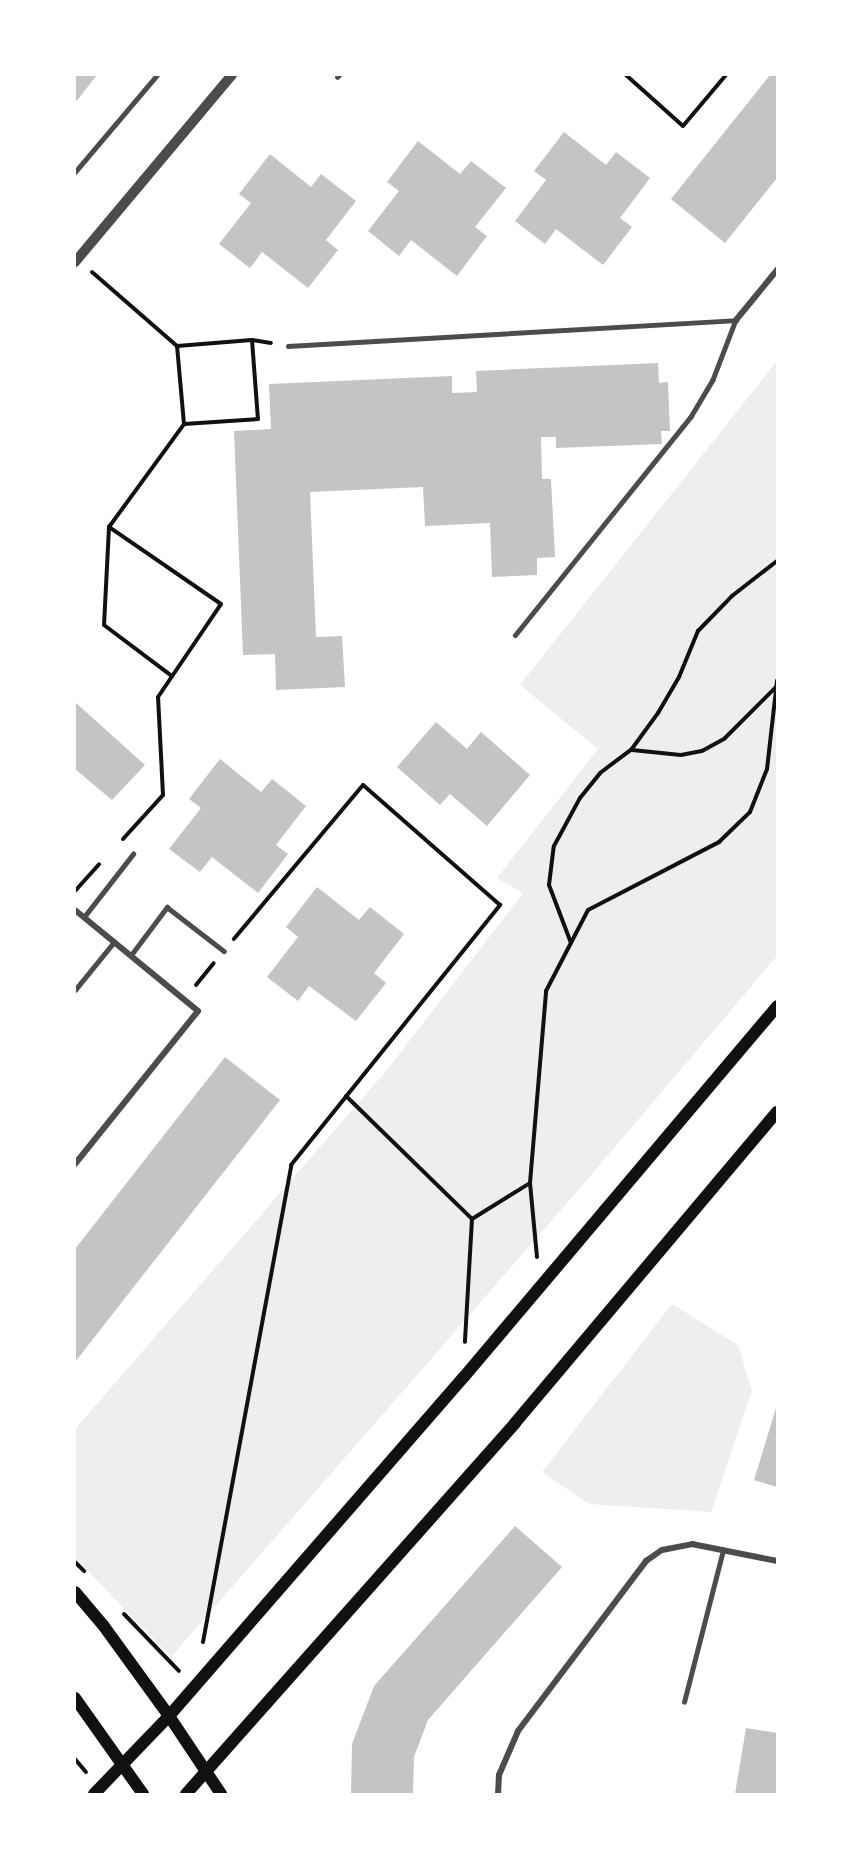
<!DOCTYPE html>
<html>
<head>
<meta charset="utf-8">
<style>
  body { margin:0 }
  #map { position:relative; width:852px; height:1869px; overflow:hidden; background:#fff; font-family:"Source Sans 3",sans-serif }
  div>[style] { position:absolute }
  [style*='--x'] { left:calc(var(--x)*1px); top:calc(var(--y)*1px); width:calc(var(--w)*1px); rotate:calc(var(--a)*1deg) }
  .green>* { inset:0; background:#eee }
  .building>* { inset:0; background:#c4c4c4 }
  .path>* { height:4px; margin:-2px; padding:0 2px; transform-origin:2px; border-radius:2px; background:#111 }
  .service>* { height:4.5px; margin:-2.25px; padding:0 2.25px; transform-origin:2.25px; border-radius:2.25px; background:#4c4c4c }
  .minor>* { height:6px; margin:-3px; padding:0 3px; transform-origin:3px; border-radius:3px; background:#4c4c4c }
  .tertiary>* { height:10px; margin:-5px; padding:0 5px; transform-origin:5px; border-radius:5px; background:#4c4c4c }
  .secondary>* { height:12px; margin:-6px; padding:0 6px; transform-origin:6px; border-radius:6px; background:#111 }
  span { translate:-50% -50%; white-space:nowrap; text-align:center; line-height:1.15; -webkit-text-stroke:4.5px #fff; paint-order:stroke }
  .frame { position:absolute; inset:0; border:76px solid #fff; pointer-events:none }
</style>
</head>
<body>
<div id="map">
  <div class="green">
    <div style="clip-path:polygon(777px 361px,777px 956px,581px 1187px,171px 1657px,75px 1558px,75px 1429px,387px 1070px,523px 893px,497px 878px,598px 749px,520px 685px)"></div>
    <div style="clip-path:polygon(672px 1304px,738px 1345px,752px 1391px,711px 1512px,589px 1504px,542px 1472px)"></div>
  </div>
  <div class="building">
    <div style="clip-path:polygon(75px 75px,97px 75px,75px 103px)"></div>
    <div style="clip-path:polygon(770px 75px,777px 75px,777px 178px,725px 243px,671px 199px)"></div>
    <div style="clip-path:polygon(564px 132px,606px 165px,616px 152px,650px 178px,620px 218px,632px 227px,603px 265px,556px 229px,545px 244px,515px 221px,546px 180px,534px 171px)"></div>
    <div style="clip-path:polygon(418px 141px,460px 174px,471px 161px,506px 188px,475px 227px,487px 236px,457px 276px,411px 240px,399px 256px,368px 231px,399px 191px,387px 182px)"></div>
    <div style="clip-path:polygon(270px 154px,311px 187px,321px 174px,356px 201px,326px 240px,338px 250px,308px 288px,262px 252px,250px 268px,219px 244px,251px 203px,239px 194px)"></div>
    <div style="clip-path:polygon(658px 363px,659px 383px,668px 382px,670px 431px,661px 431px,662px 444px,556px 448px,556px 437px,541px 437px,542px 479px,551px 479px,555px 557px,537px 558px,537px 575px,492px 577px,490px 523px,425px 526px,423px 487px,310px 492px,316px 637px,342px 636px,345px 687px,276px 690px,275px 654px,243px 655px,234px 431px,271px 429px,269px 384px,452px 376px,452px 393px,477px 392px,476px 371px)"></div>
    <div style="clip-path:polygon(75px 702px,145px 765px,112px 800px,75px 769px)"></div>
    <div style="clip-path:polygon(436px 722px,467px 749px,481px 732px,530px 775px,487px 826px,450px 794px,440px 805px,397px 767px)"></div>
    <div style="clip-path:polygon(220px 759px,261px 792px,272px 779px,306px 806px,276px 845px,288px 854px,258px 893px,212px 857px,200px 872px,169px 849px,201px 808px,189px 799px)"></div>
    <div style="clip-path:polygon(317px 887px,359px 920px,370px 907px,404px 934px,374px 973px,386px 983px,356px 1021px,309px 986px,298px 1001px,267px 977px,298px 937px,286px 927px)"></div>
    <div style="clip-path:polygon(225px 1057px,280px 1100px,75px 1362px,75px 1249px)"></div>
    <div style="clip-path:polygon(776px 1408px,777px 1408px,777px 1487px,754px 1480px)"></div>
    <div style="clip-path:polygon(515px 1526px,562px 1567px,428px 1720px,414px 1757px,413px 1794px,351px 1794px,352px 1744px,374px 1686px)"></div>
    <div style="clip-path:polygon(746px 1728px,777px 1733px,777px 1794px,735px 1794px)"></div>
  </div>
  <div class="path">
    <div style="--x:626;--y:75;--w:76;--a:41.8"></div>
    <div style="--x:683;--y:126;--w:67;--a:-49.9"></div>
    <div style="--x:92;--y:272;--w:113;--a:41"></div>
    <div style="--x:252;--y:340;--w:79;--a:85.7"></div>
    <div style="--x:258;--y:419;--w:74;--a:176.1"></div>
    <div style="--x:184;--y:424;--w:78;--a:-95.1"></div>
    <div style="--x:177;--y:346;--w:75;--a:-4.6"></div>
    <div style="--x:252;--y:340;--w:19;--a:9"></div>
    <div style="--x:109;--y:527;--w:98;--a:92.9"></div>
    <div style="--x:104;--y:625;--w:85;--a:36.9"></div>
    <div style="--x:632;--y:750;--w:49;--a:5.8"></div>
    <div style="--x:681;--y:755;--w:21;--a:-11"></div>
    <div style="--x:702;--y:751;--w:26;--a:-29"></div>
    <div style="--x:725;--y:738;--w:72;--a:-45"></div>
    <div style="--x:123;--y:839;--w:59;--a:-47.7"></div>
    <div style="--x:163;--y:795;--w:98;--a:-92.9"></div>
    <div style="--x:158;--y:697;--w:112;--a:-55.9"></div>
    <div style="--x:221;--y:604;--w:136;--a:-145.5"></div>
    <div style="--x:109;--y:527;--w:127;--a:-53.9"></div>
    <div style="--x:75;--y:891;--w:36;--a:-48"></div>
    <div style="--x:571;--y:943;--w:62;--a:-110.8"></div>
    <div style="--x:549;--y:885;--w:39;--a:-83"></div>
    <div style="--x:554;--y:846;--w:55;--a:-61.6"></div>
    <div style="--x:580;--y:798;--w:32;--a:-51"></div>
    <div style="--x:600;--y:773;--w:39;--a:-37"></div>
    <div style="--x:631;--y:750;--w:46;--a:-53.9"></div>
    <div style="--x:658;--y:713;--w:42;--a:-59.7"></div>
    <div style="--x:679;--y:677;--w:50;--a:-67.6"></div>
    <div style="--x:698;--y:631;--w:49;--a:-45.8"></div>
    <div style="--x:732;--y:596;--w:57;--a:-37.9"></div>
    <div style="--x:196;--y:985;--w:28;--a:-51"></div>
    <div style="--x:346;--y:1096;--w:176;--a:44.3"></div>
    <div style="--x:472;--y:1219;--w:123;--a:93.3"></div>
    <div style="--x:472;--y:1219;--w:68;--a:-31.8"></div>
    <div style="--x:537;--y:1257;--w:74;--a:-95.4"></div>
    <div style="--x:530;--y:1183;--w:193;--a:-85.2"></div>
    <div style="--x:546;--y:991;--w:91;--a:-62.6"></div>
    <div style="--x:588;--y:910;--w:148;--a:-27.4"></div>
    <div style="--x:719;--y:842;--w:43;--a:-44.1"></div>
    <div style="--x:750;--y:812;--w:46;--a:-68.4"></div>
    <div style="--x:767;--y:769;--w:89;--a:-83.5"></div>
    <div style="--x:75;--y:1562;--w:13;--a:45"></div>
    <div style="--x:124;--y:1614;--w:79;--a:46"></div>
    <div style="--x:203;--y:1642;--w:485;--a:-79.5"></div>
    <div style="--x:291;--y:1165;--w:334;--a:-51.2"></div>
    <div style="--x:500;--y:905;--w:182;--a:-138.8"></div>
    <div style="--x:363;--y:785;--w:201;--a:130"></div>
    <div style="--x:75;--y:1759;--w:17;--a:50"></div>
  </div>
  <div class="service">
    <div style="--x:337;--y:77;--w:3;--a:-45"></div>
    <div style="--x:75;--y:172;--w:127;--a:-49.8"></div>
    <div style="--x:288;--y:346;--w:449;--a:-3.3"></div>
    <div style="--x:736;--y:320;--w:64;--a:111"></div>
    <div style="--x:713;--y:380;--w:43;--a:120.7"></div>
    <div style="--x:691;--y:417;--w:280;--a:128.8"></div>
    <div style="--x:84;--y:917;--w:80;--a:-52.1"></div>
    <div style="--x:131;--y:955;--w:60;--a:-53.1"></div>
    <div style="--x:167;--y:907;--w:72;--a:37.7"></div>
    <div style="--x:75;--y:990;--w:62;--a:-50.9"></div>
    <div style="--x:684;--y:1702;--w:157;--a:-75.6"></div>
  </div>
  <div class="minor">
    <div style="--x:736;--y:320;--w:65;--a:-50.6"></div>
    <div style="--x:75;--y:910;--w:159;--a:39.4"></div>
    <div style="--x:198;--y:1011;--w:196;--a:128.8"></div>
    <div style="--x:498;--y:1794;--w:19;--a:-87"></div>
    <div style="--x:499;--y:1775;--w:48;--a:-66.6"></div>
    <div style="--x:518;--y:1731;--w:213;--a:-53"></div>
    <div style="--x:646;--y:1561;--w:19;--a:-35"></div>
    <div style="--x:662;--y:1550;--w:31;--a:-11"></div>
    <div style="--x:692;--y:1544;--w:87;--a:11.3"></div>
  </div>
  <div class="tertiary">
    <div style="--x:75;--y:262;--w:244;--a:-50"></div>
  </div>
  <div class="secondary">
    <div style="--x:75;--y:1592;--w:43;--a:49.7"></div>
    <div style="--x:103;--y:1625;--w:112;--a:54"></div>
    <div style="--x:169;--y:1716;--w:94;--a:56.3"></div>
    <div style="--x:75;--y:1698;--w:118;--a:54.7"></div>
    <div style="--x:94;--y:1794;--w:108;--a:-46.1"></div>
    <div style="--x:169;--y:1716;--w:448;--a:-49"></div>
    <div style="--x:463;--y:1378;--w:487;--a:-49.8"></div>
    <div style="--x:186;--y:1794;--w:496;--a:-48.4"></div>
    <div style="--x:515;--y:1423;--w:407;--a:-49.9"></div>
  </div>
  <div class="frame"></div>
</div>
</body>
</html>
